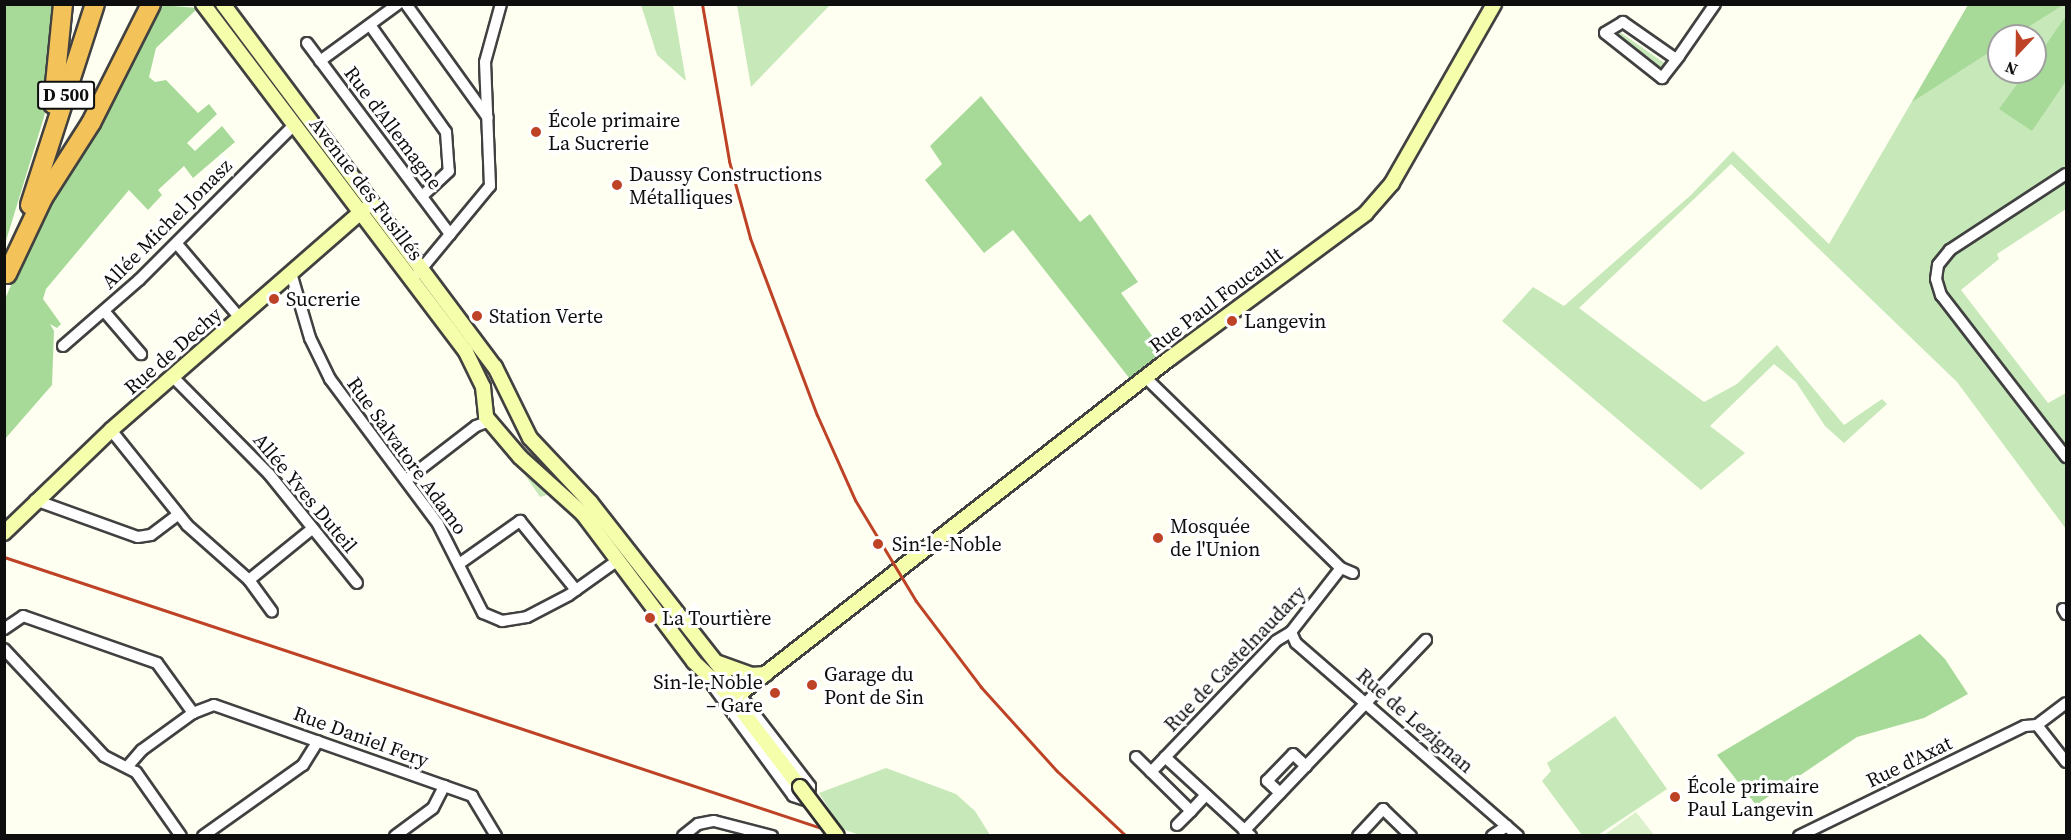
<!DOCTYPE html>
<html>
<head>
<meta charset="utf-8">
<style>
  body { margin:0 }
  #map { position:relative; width:2071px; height:840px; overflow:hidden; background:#fefff0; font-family:"Source Serif 4",serif }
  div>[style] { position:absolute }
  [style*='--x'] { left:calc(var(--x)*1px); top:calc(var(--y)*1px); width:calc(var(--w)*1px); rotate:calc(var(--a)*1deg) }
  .green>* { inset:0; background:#c7e9b9; transform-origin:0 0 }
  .forest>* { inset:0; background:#a7da99 }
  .pitch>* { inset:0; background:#dbf1cb }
  .roads { filter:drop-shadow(2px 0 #414141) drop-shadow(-2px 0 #414141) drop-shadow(0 2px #414141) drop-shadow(0 -2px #414141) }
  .street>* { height:10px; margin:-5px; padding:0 5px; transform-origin:5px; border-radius:5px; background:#fff }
  .secondary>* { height:14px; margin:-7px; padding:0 7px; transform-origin:7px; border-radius:7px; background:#f5feab }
  .highway>* { height:18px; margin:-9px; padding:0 9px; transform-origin:9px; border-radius:9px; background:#f3c359 }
  .rail>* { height:3px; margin:-1.5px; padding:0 1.5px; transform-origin:1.5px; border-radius:1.5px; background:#be4226 }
  .bridges { filter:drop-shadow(2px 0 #303030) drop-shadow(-2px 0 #303030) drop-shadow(0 2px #303030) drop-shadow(0 -2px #303030) }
  .secondary-bridge>* { height:14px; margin:-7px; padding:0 7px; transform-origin:7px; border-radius:7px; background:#f5feab }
  .dots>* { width:16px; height:16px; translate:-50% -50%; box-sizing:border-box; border:3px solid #fff; border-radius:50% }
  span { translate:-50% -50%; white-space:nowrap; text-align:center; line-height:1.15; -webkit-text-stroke:6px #fff; paint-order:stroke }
  .shield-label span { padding:2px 4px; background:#fff; border:2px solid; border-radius:4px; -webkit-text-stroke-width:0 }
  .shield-label { font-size:18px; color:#0e0e0e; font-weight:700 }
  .poi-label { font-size:20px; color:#0e0e0e }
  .left { translate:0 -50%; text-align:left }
  .right { translate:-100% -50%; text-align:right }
  .street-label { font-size:20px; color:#0e0e0e }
  .frame { position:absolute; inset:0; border:6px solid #0e0e0e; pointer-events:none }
  .north { position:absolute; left:1987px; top:24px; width:60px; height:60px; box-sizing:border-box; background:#fff; border:2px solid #9f9f9f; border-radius:50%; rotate:202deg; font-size:16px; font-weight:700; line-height:24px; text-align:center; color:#0e0e0e }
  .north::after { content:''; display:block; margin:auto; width:21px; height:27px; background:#be4226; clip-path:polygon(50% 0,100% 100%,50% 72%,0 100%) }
</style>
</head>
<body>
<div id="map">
  <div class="green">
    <div style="clip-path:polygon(641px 5px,673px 5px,686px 81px,657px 55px)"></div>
    <div style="clip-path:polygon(737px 5px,737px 4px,830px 5px,751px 87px)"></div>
    <div style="clip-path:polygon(evenodd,1968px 5px,2066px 5px,2066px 209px,1997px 254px,1999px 259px,1961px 290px,2048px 403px,2066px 393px,2066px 529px,1957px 382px,1731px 164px,1579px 308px,1704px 402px,1737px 384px,1777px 345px,1844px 425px,1882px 399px,1887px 404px,1844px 443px,1825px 426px,1796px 382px,1774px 364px,1710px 426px,1745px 453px,1701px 490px,1502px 321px,1533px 287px,1564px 306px,1691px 195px,1733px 151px,1829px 244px,1968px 5px,1999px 36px,2035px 36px,2035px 72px,1999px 72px,1999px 36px)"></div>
    <div style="left:1620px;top:32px;width:54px;height:10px;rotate:35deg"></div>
    <div style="clip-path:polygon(506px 447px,524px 470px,560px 496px,588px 527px,579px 526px,553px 493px,540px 497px)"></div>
    <div style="clip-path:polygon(1615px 716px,1667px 789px,1598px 835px,1582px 835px,1542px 781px,1551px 771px,1547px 763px)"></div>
    <div style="clip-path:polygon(886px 768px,956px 794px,975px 811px,990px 835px,863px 836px,842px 829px,819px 793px)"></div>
  </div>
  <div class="forest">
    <div style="clip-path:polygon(5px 5px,57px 5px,53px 75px,44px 117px,5px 244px)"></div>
    <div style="clip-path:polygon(160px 5px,198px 8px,156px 48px,149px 77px,155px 82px,166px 80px,198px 113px,209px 104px,217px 114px,187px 143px,195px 151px,222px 126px,235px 142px,193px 178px,184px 166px,158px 190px,162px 195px,148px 210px,129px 190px,46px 289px,43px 299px,61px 324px,57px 328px,50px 324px,54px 331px,52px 385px,5px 439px,5px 299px,52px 192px)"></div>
    <div style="clip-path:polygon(1968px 5px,2063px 5px,2014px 36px,1999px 36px,1999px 46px,1912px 102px)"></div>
    <div style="clip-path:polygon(2066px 16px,2066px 81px,2032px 131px,1999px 109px,2026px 72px,2035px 72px,2035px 60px)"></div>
    <div style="clip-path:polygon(981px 96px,1080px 222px,1090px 214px,1138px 282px,1121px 293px,1163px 351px,1130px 379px,1013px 230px,984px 253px,925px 180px,942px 164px,930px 146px)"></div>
    <div style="clip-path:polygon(1920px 634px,1945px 659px,1968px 694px,1924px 718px,1857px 737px,1756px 805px,1717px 755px)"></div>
  </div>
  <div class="pitch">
    <div style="clip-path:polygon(1636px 812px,1654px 835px,1604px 835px)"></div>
  </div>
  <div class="roads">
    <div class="street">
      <div style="--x:406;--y:4;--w:140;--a:54.3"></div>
      <div style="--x:370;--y:25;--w:131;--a:54.6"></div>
      <div style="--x:446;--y:132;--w:39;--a:86"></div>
      <div style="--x:449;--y:171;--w:37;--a:137"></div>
      <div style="--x:307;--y:43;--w:239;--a:53.2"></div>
      <div style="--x:1676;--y:59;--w:65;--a:-145.1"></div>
      <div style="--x:1623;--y:22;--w:21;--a:149"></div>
      <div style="--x:1605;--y:33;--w:73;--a:38.3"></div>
      <div style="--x:1662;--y:78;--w:28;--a:-52"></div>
      <div style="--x:1679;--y:56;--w:63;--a:-55.3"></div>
      <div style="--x:320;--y:61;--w:97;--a:-36.2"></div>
      <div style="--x:2066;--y:174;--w:139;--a:146.8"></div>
      <div style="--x:1950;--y:250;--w:19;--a:129"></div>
      <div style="--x:1938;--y:265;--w:14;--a:98"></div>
      <div style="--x:1936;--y:279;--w:17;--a:73"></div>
      <div style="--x:1941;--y:295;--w:205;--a:52.3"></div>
      <div style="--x:177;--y:244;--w:97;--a:49.6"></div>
      <div style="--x:291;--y:273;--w:68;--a:73.7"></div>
      <div style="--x:310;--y:338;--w:46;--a:64"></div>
      <div style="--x:330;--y:379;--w:181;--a:53.3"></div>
      <div style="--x:438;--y:524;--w:100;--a:63.2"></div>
      <div style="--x:483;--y:613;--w:21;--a:23"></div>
      <div style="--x:502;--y:621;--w:25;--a:-9"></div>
      <div style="--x:527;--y:617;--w:47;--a:-27.6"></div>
      <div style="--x:569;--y:595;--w:60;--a:-35.5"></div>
      <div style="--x:418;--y:273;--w:113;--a:-50.4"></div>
      <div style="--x:490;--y:186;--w:124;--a:-92.3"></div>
      <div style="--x:485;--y:62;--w:60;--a:-74.6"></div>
      <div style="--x:104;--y:311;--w:57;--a:49.3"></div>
      <div style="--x:63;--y:346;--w:101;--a:-41"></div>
      <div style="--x:139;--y:280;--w:219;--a:-45"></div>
      <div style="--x:173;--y:377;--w:136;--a:45.3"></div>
      <div style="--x:269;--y:474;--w:140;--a:51.1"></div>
      <div style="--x:1145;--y:377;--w:274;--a:44.3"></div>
      <div style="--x:1341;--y:568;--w:13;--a:23"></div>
      <div style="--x:111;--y:430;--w:122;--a:51.3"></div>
      <div style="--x:187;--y:525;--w:83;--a:41.6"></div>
      <div style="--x:249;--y:580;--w:39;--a:54"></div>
      <div style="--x:406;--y:480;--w:88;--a:-37.6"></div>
      <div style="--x:476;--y:426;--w:15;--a:-20"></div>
      <div style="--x:35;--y:500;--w:109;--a:19.8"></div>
      <div style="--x:138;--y:537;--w:13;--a:-9"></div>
      <div style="--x:151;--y:535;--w:34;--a:-37"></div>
      <div style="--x:459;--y:564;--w:75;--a:-35.2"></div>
      <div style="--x:520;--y:521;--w:89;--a:50.9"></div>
      <div style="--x:249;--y:580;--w:82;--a:-39.1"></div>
      <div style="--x:2063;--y:609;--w:6;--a:59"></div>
      <div style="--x:4;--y:629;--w:23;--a:-34"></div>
      <div style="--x:23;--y:616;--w:142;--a:19.3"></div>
      <div style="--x:157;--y:663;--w:62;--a:54.2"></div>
      <div style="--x:1291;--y:632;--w:12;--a:66"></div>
      <div style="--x:1296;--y:643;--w:294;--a:41"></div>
      <div style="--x:4;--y:649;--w:146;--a:46.9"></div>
      <div style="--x:104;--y:756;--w:36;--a:27"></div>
      <div style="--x:136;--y:772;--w:78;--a:54.9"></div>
      <div style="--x:710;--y:682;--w:141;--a:53.9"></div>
      <div style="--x:793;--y:796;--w:16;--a:18"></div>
      <div style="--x:808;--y:801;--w:15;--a:-82"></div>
      <div style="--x:810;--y:786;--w:121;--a:-127.6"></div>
      <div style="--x:2037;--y:725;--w:47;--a:51.9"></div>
      <div style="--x:2037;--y:725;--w:36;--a:-37"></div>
      <div style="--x:1136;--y:757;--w:77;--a:44.5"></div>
      <div style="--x:1191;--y:811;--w:22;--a:-47"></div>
      <div style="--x:1165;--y:757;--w:117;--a:42.6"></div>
      <div style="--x:128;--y:766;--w:21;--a:-49"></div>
      <div style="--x:142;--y:750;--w:63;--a:-36"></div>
      <div style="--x:193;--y:713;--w:22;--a:-21"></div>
      <div style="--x:214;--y:705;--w:274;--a:19.4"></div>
      <div style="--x:472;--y:796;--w:47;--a:59"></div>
      <div style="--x:1151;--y:772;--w:181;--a:-46.3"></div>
      <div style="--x:1276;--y:641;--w:17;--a:-31"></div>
      <div style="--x:1291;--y:632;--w:81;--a:-52"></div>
      <div style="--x:1280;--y:793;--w:18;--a:-137"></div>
      <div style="--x:1267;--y:781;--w:37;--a:-46"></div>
      <div style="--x:1293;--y:754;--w:18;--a:43"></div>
      <div style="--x:1177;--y:825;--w:20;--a:-45"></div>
      <div style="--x:1244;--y:831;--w:264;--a:-46.4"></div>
      <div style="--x:203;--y:836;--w:123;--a:-35.4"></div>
      <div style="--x:303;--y:765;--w:28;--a:-58"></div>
      <div style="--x:395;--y:836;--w:47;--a:-36.4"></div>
      <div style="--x:433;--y:808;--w:25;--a:-63"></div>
      <div style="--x:683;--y:836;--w:19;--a:-39"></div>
      <div style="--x:698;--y:824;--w:16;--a:-11"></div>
      <div style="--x:714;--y:821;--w:60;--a:14.5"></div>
      <div style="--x:1358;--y:836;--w:37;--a:-47"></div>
      <div style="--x:1383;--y:809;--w:39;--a:44"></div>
      <div style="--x:1492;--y:836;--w:18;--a:-34"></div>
      <div style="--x:1799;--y:836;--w:251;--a:-26"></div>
      <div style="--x:2025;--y:726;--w:12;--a:-5"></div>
    </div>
    <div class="secondary">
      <div style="--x:203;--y:4;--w:436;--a:52.9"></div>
      <div style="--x:466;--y:352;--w:39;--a:64"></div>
      <div style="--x:483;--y:387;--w:30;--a:84"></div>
      <div style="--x:486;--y:417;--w:52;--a:49.6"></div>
      <div style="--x:520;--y:457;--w:85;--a:42.1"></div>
      <div style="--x:583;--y:514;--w:185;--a:53.1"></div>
      <div style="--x:694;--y:662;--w:54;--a:43.5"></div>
      <div style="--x:733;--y:699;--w:111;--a:52.7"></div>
      <div style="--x:223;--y:4;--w:454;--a:53.2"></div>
      <div style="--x:495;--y:367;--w:79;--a:63.8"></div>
      <div style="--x:530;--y:438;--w:89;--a:46.8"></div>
      <div style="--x:591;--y:503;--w:211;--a:51.9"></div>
      <div style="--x:721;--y:669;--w:27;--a:68"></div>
      <div style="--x:4;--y:533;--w:149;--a:-43.9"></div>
      <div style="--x:111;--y:430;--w:335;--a:-41.1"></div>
      <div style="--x:716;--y:662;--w:37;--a:20"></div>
      <div style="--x:751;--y:675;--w:15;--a:-4"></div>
      <div style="--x:733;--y:699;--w:553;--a:-37.95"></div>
      <div style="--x:1169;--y:359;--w:245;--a:-36.5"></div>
      <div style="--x:1366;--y:213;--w:40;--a:-49"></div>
      <div style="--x:1392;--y:183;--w:206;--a:-60.3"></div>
    </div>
    <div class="highway">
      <div style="--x:53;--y:104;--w:100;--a:-84.3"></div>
      <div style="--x:30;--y:205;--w:211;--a:-72.1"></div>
      <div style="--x:7;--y:274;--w:84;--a:-64.7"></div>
      <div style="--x:43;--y:198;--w:89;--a:-57.4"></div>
      <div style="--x:91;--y:123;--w:133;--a:-63.2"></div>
    </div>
  </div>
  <div class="rail">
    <div style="--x:702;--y:4;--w:159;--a:80.2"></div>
    <div style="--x:729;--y:161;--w:80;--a:74.7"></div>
    <div style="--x:750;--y:238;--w:189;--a:69.3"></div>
    <div style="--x:817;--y:415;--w:93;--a:65.9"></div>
    <div style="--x:855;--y:500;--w:118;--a:58.9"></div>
    <div style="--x:916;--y:601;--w:108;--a:52.9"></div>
    <div style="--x:981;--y:687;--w:113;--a:47.9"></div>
    <div style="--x:1057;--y:771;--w:95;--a:43.3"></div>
    <div style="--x:4;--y:557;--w:886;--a:18.35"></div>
  </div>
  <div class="bridges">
    <div class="secondary-bridge">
      <div style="--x:800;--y:787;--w:61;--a:52.9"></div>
    </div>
  </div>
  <div class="dots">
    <div style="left:536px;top:132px;background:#be4226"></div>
    <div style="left:617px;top:185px;background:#be4226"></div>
    <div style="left:274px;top:299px;background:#be4226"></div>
    <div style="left:477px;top:316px;background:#be4226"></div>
    <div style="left:1232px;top:321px;background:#be4226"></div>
    <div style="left:1158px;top:538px;background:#be4226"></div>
    <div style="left:878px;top:544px;background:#be4226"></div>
    <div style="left:650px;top:618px;background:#be4226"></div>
    <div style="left:812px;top:685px;background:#be4226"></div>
    <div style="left:775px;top:693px;background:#be4226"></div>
    <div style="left:1675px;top:797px;background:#be4226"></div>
  </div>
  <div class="shield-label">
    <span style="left:66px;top:95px">D 500</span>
  </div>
  <div class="poi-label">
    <span class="left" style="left:548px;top:132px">École primaire<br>La Sucrerie</span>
    <span class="left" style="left:629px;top:186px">Daussy Constructions<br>Métalliques</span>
    <span class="left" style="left:286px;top:299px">Sucrerie</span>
    <span class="left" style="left:489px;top:316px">Station Verte</span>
    <span class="left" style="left:1244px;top:321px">Langevin</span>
    <span class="left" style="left:1170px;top:538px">Mosquée<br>de l'Union</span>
    <span class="left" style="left:892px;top:544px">Sin-le-Noble</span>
    <span class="left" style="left:662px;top:618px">La Tourtière</span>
    <span class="left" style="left:824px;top:686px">Garage du<br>Pont de Sin</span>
    <span class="right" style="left:763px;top:694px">Sin-le-Noble<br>– Gare</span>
    <span class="left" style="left:1687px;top:798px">École primaire<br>Paul Langevin</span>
  </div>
  <div class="street-label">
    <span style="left:393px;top:128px;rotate:53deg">Rue d'Allemagne</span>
    <span style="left:366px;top:189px;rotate:53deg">Avenue des Fusillés</span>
    <span style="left:167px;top:224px;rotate:-45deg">Allée Michel Jonasz</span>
    <span style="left:1216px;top:300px;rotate:-37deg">Rue Paul Foucault</span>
    <span style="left:173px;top:351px;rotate:-41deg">Rue de Dechy</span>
    <span style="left:407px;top:456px;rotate:54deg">Rue Salvatore Adamo</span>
    <span style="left:305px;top:493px;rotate:50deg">Allée Yves Duteil</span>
    <span style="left:1235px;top:659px;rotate:-46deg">Rue de Castelnaudary</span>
    <span style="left:1415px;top:721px;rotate:41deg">Rue de Lezignan</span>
    <span style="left:361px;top:737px;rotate:20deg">Rue Daniel Fery</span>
    <span style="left:1909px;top:762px;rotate:-26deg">Rue d'Axat</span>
  </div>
  <div class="frame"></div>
  <div class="north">N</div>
</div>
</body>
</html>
